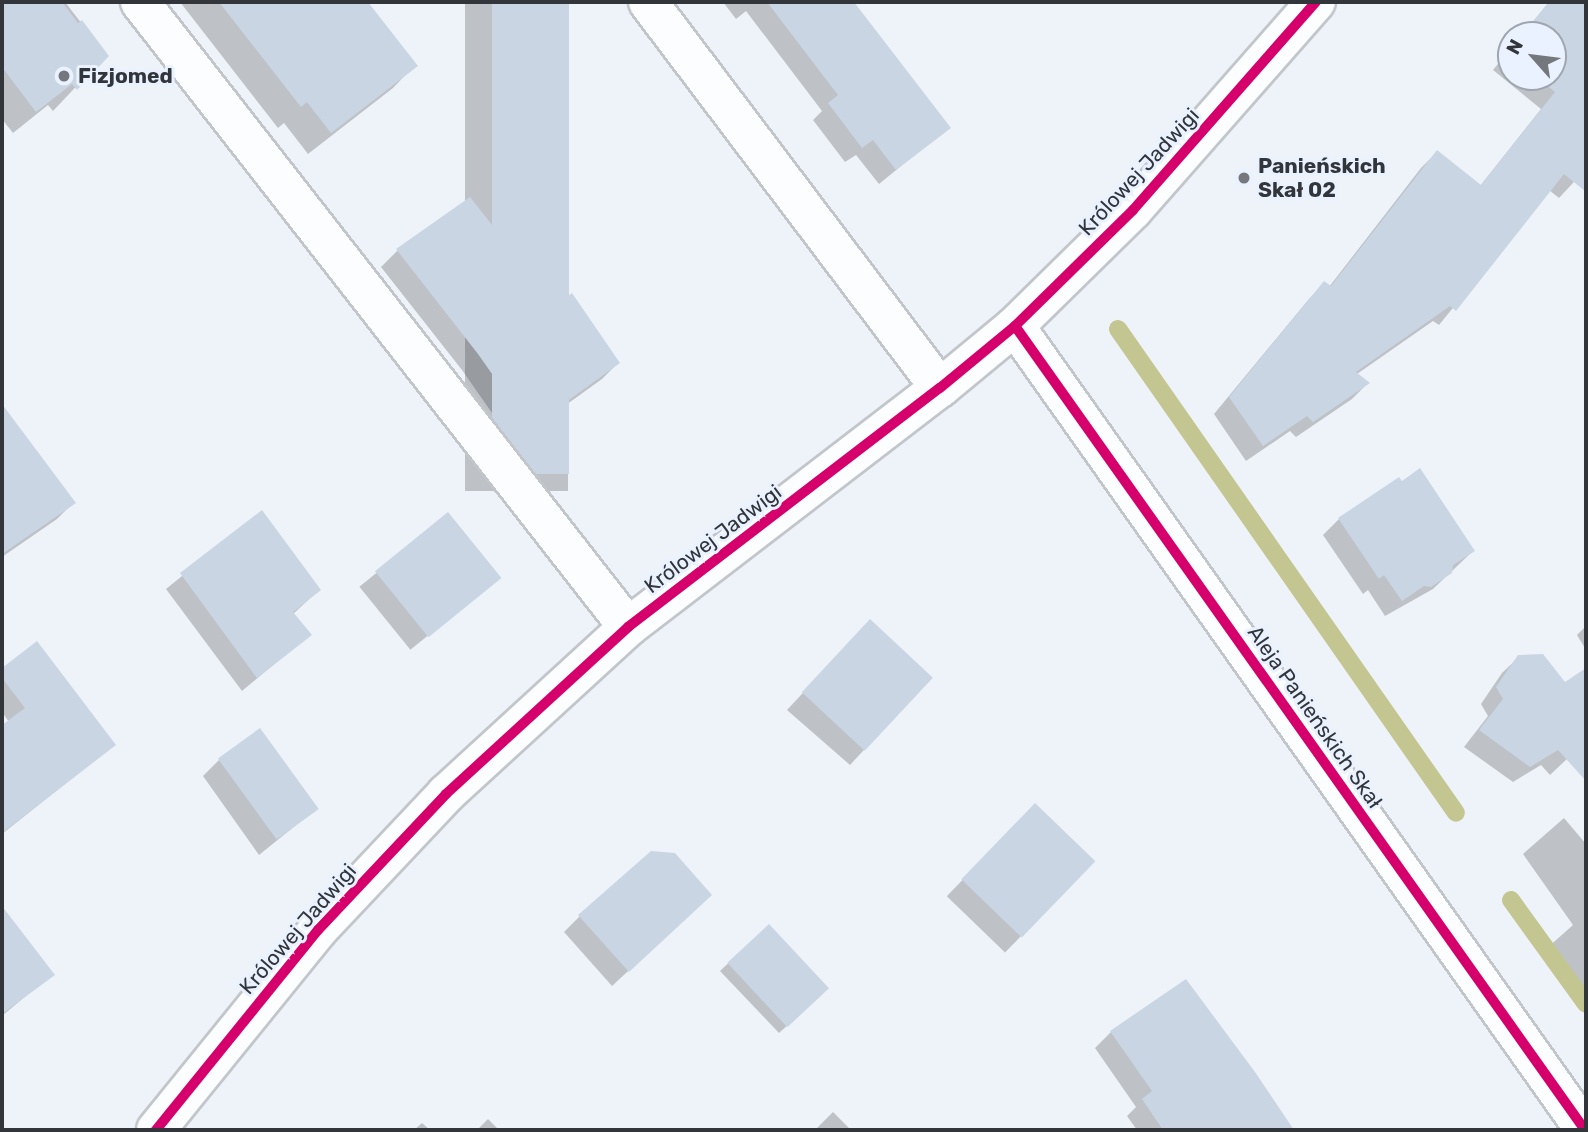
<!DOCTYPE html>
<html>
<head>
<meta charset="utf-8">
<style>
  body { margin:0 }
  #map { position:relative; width:1588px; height:1132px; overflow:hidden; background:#eef3f9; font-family:Rubik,sans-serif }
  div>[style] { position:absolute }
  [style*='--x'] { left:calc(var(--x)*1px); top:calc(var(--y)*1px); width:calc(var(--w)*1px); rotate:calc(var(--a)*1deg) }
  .shadow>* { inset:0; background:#0003; transform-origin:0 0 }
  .stream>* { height:18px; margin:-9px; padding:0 9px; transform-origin:9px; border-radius:9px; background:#c3c691 }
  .building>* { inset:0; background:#cad5e4; transform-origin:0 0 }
  .roads { filter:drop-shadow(2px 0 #c2c6cb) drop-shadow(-2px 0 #c2c6cb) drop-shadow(0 2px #c2c6cb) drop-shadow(0 -2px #c2c6cb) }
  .minor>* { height:38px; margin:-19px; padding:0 19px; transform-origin:19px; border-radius:19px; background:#fcfdfe }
  .cycleway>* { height:10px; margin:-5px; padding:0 5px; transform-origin:5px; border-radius:5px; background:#d6006c }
  .dots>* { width:19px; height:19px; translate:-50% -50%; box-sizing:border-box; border:4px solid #e9f2fe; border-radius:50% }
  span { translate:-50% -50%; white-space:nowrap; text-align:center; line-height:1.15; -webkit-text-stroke:6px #e9f2fe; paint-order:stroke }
  .poi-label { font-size:21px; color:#32353a; font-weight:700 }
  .left { translate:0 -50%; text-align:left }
  .street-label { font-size:21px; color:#32353a }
  .frame { position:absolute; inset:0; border:4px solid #32353a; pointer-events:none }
  .north { position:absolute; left:1497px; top:21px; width:70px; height:70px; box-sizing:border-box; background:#e9f2fe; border:2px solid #a0a6b0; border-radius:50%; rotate:298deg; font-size:19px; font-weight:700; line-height:28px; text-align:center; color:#32353a }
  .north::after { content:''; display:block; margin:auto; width:24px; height:32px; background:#74787d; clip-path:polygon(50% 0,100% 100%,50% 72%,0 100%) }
</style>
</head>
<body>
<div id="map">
  <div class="shadow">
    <div style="clip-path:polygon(2px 2px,65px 2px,106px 55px,53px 111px,48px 105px,13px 133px,2px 119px)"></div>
    <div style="clip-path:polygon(180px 2px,342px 2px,358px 21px,415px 65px,393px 88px,308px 154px,284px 123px,278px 128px)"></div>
    <div style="left:465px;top:2px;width:103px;height:489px"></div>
    <div style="clip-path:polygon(723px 2px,853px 2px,949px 127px,879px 184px,856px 155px,845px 162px,813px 120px,822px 111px,746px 11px,736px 19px)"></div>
    <div style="clip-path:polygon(1549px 2px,1586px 2px,1586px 169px,1559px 198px,1549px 190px,1439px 325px,1433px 321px,1357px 374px,1368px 383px,1352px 399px,1296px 437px,1290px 431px,1246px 461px,1214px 414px,1309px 299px,1325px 283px,1329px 287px,1421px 168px,1437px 152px,1480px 186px,1541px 109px,1493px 70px,1511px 48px,1511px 77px,1553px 77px,1553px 35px,1522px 35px)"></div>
    <div style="clip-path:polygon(470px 199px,555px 307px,618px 363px,602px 379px,513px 443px,462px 370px,381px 267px,397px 251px)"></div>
    <div style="clip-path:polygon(2px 407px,73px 503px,57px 519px,2px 557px)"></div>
    <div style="clip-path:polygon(261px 512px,319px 590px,293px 614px,309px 635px,242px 691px,166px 589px)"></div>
    <div style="left:448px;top:515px;width:81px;height:114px;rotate:51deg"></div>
    <div style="clip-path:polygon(1339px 519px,1473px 551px,1433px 589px,1385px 616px,1368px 590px,1363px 594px,1323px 535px)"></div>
    <div style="clip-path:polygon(1586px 626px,1586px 650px,1577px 635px)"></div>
    <div style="clip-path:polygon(854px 638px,931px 678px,850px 765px,787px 710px)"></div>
    <div style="clip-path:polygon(37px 643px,114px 745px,2px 834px,2px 727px,9px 722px,2px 712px,2px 670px)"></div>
    <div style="clip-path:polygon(1519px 657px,1576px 704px,1586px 719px,1586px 741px,1550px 775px,1541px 765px,1513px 782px,1464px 747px,1488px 716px,1481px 704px,1502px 673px)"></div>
    <div style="clip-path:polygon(219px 760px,316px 809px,259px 855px,203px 776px)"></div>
    <div style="left:1035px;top:805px;width:81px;height:127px;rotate:44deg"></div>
    <div style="clip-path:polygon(1564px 818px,1586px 844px,1586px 1005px,1546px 949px,1573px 925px,1523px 854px)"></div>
    <div style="clip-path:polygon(2px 909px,52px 974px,2px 1016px)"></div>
    <div style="clip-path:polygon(693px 911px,612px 986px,564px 932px,580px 916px)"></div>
    <div style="clip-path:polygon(768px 926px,819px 997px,779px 1033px,720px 971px)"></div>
    <div style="clip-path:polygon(1186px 981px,1291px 1130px,1137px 1130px,1127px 1116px,1136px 1107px,1095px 1048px,1111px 1032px)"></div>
    <div style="clip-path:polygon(833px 1112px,851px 1130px,815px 1130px)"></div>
    <div style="clip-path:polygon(488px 1119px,499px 1130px,477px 1130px)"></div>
    <div style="clip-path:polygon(422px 1123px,430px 1130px,414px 1130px)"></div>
  </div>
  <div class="stream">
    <div style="--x:1118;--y:329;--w:590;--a:55.07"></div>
    <div style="--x:1511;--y:900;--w:128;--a:54.2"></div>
  </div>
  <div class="building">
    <div style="clip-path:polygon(2px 2px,62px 2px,78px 23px,82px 20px,109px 56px,77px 90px,72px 84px,36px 112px,2px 67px)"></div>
    <div style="clip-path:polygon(219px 2px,368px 2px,418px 66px,331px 133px,307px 102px,301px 107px)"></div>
    <div style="left:492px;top:2px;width:77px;height:472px"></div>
    <div style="clip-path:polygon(767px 2px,854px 2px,951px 128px,896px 170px,873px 140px,862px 148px,828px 103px,838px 95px)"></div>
    <div style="clip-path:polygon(1549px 2px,1586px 2px,1586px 192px,1564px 174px,1456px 311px,1450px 306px,1356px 372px,1370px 383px,1313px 422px,1307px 416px,1263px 446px,1229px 397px,1324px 281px,1331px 286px,1437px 150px,1481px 185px,1555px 92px,1537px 77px,1553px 77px,1553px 35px,1522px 35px)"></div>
    <div style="clip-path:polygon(470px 197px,555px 305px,572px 293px,620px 363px,530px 428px,478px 354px,396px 249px)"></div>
    <div style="clip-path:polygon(2px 404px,76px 503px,2px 554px)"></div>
    <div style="clip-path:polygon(1420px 468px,1475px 551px,1453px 565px,1452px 573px,1431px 587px,1424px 586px,1402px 601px,1384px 575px,1379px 579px,1338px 518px,1399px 477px,1402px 481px)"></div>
    <div style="clip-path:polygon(262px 510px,321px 590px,293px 612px,312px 635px,257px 678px,180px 573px)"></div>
    <div style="left:448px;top:512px;width:85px;height:94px;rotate:51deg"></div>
    <div style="left:870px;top:619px;width:86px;height:100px;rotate:43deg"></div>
    <div style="clip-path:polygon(37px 641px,116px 745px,2px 833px,2px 725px,25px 708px,2px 678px,2px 668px)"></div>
    <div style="clip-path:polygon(1543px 654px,1565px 682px,1586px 668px,1586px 781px,1558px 750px,1530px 767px,1479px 730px,1503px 699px,1496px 687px,1518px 655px)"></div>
    <div style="left:260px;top:728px;width:100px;height:52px;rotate:54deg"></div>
    <div style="left:1035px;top:803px;width:84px;height:106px;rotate:44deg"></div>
    <div style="clip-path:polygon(651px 851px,675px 853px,712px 895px,629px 972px,578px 915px)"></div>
    <div style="clip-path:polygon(2px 906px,55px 975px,2px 1014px)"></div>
    <div style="left:769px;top:924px;width:88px;height:57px;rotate:47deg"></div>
    <div style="clip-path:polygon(1186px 979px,1255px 1072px,1294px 1130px,1163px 1130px,1142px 1099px,1152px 1091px,1110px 1031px)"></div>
  </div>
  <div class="roads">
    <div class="minor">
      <div style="--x:140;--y:2;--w:793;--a:52.02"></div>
      <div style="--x:648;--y:2;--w:484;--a:52.9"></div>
      <div style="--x:1015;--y:326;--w:986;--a:54.67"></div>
      <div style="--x:156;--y:1130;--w:257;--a:-51"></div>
      <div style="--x:318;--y:930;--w:187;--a:-46.7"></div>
      <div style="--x:446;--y:794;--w:247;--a:-42.5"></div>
      <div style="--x:628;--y:627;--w:393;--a:-37.5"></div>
      <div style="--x:940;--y:388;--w:97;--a:-39.6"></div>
      <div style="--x:1015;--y:326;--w:165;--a:-44.5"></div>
      <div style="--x:1133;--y:210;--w:277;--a:-48.7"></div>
    </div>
  </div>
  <div class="cycleway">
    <div style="--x:1015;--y:326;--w:986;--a:54.67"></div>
    <div style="--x:156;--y:1130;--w:257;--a:-51"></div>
    <div style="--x:318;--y:930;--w:187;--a:-46.7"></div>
    <div style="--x:446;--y:794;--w:247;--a:-42.5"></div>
    <div style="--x:628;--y:627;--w:393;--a:-37.5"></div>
    <div style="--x:940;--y:388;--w:97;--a:-39.6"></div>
    <div style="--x:1015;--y:326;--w:165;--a:-44.5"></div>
    <div style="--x:1133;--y:210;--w:277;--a:-48.7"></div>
  </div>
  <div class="dots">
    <div style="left:64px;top:76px;background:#74787d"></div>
    <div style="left:1244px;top:178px;background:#74787d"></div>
  </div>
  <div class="poi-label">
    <span class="left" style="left:78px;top:76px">Fizjomed</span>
    <span class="left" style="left:1258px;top:178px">Panieńskich<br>Skał 02</span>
  </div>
  <div class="street-label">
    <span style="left:1139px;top:172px;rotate:-47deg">Królowej Jadwigi</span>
    <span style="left:713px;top:539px;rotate:-37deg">Królowej Jadwigi</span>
    <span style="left:1315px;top:717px;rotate:55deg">Aleja Panieńskich Skał</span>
    <span style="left:298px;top:929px;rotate:-49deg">Królowej Jadwigi</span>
  </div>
  <div class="frame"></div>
  <div class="north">N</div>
</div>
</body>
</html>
